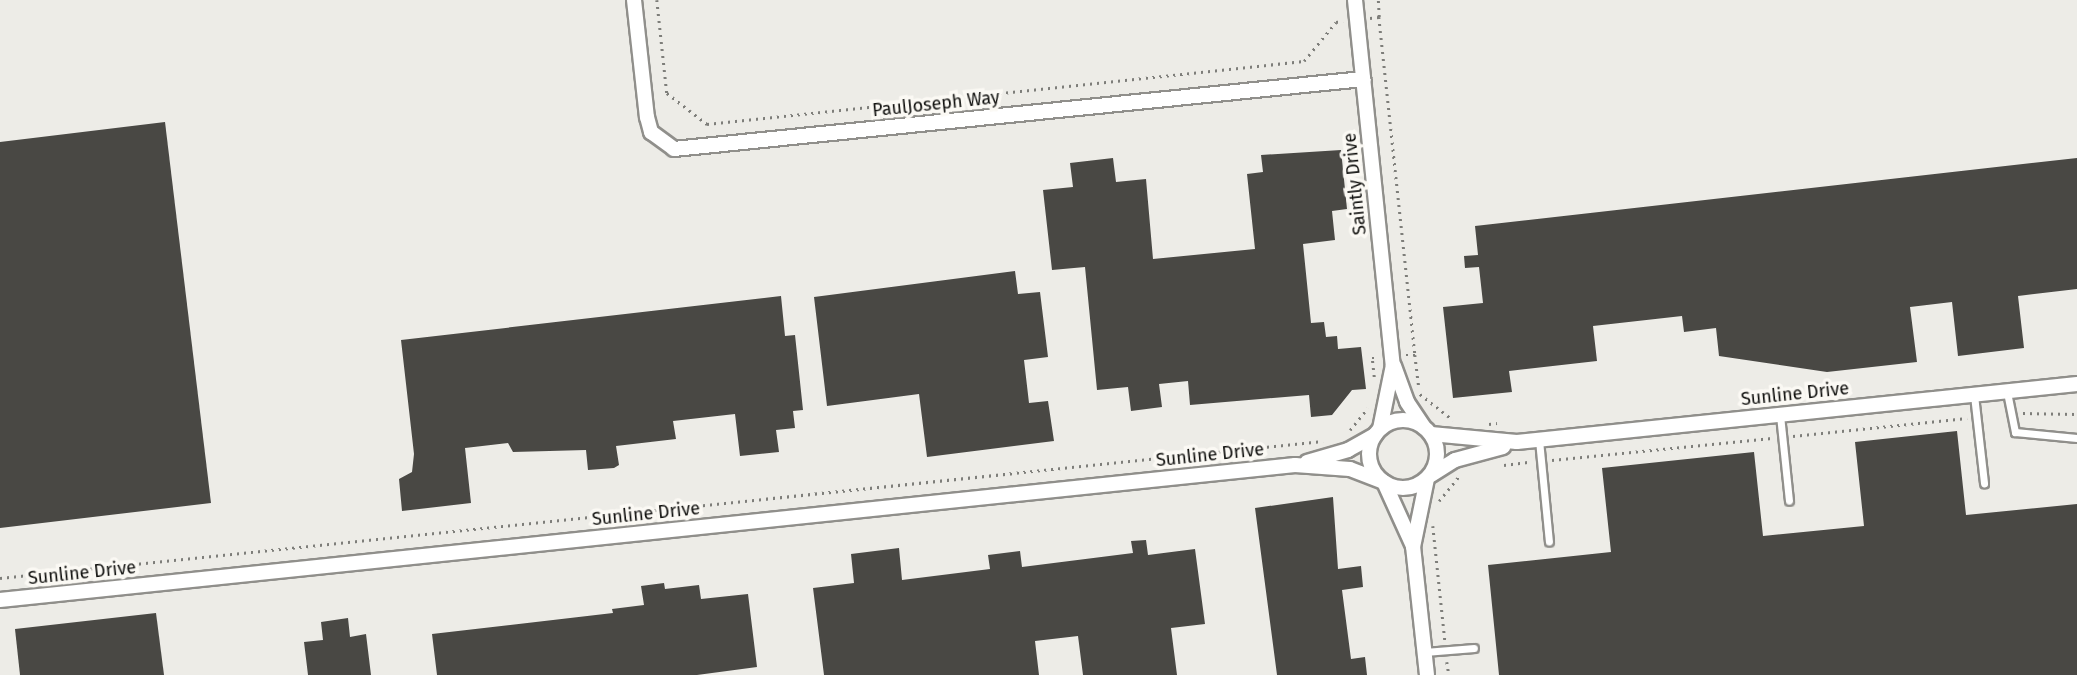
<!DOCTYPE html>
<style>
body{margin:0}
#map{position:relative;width:2077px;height:675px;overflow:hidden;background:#edece7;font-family:"Fira Sans",sans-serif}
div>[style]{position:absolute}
.building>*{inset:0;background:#494844}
.path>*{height:2.5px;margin-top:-1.25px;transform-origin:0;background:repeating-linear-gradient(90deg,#7e7e7a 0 2px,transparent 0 7px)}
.roads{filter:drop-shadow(2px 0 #908f8b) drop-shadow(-2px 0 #908f8b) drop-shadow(0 2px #908f8b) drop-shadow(0 -2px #908f8b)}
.lane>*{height:7px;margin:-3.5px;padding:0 3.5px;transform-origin:3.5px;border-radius:3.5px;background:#fff}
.street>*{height:14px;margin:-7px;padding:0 7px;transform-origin:7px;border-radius:7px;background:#fff}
.street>.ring{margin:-7px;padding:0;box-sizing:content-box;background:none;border:14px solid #fff;border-radius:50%}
span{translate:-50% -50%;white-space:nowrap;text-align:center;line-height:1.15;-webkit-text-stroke:7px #fbf9f4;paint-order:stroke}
.street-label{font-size:18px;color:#0d0d0b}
</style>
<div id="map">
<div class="building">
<div style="clip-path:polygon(165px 122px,211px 503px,0 528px,0 142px)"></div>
<div style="clip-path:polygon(1341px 150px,1347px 209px,1332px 211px,1335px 240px,1303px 244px,1311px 323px,1324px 322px,1326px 337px,1337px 336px,1338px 349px,1361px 347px,1366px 389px,1352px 390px,1332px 415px,1311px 417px,1309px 395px,1190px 405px,1188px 381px,1159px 384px,1162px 407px,1131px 411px,1128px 387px,1097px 390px,1085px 267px,1052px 270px,1043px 190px,1073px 187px,1070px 163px,1113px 158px,1116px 182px,1146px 179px,1153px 259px,1255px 249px,1247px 174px,1263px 172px,1261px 155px)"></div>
<div style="clip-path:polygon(2077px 158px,2077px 289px,2018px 296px,2024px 348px,1958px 356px,1952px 302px,1910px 307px,1917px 362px,1827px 372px,1719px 356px,1716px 328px,1684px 332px,1682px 316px,1593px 326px,1597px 361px,1509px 371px,1512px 392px,1453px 398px,1443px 307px,1483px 303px,1479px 267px,1465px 268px,1464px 256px,1478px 255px,1475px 226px)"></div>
<div style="clip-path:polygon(1015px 271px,1018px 294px,1040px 292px,1048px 357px,1024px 360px,1029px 403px,1048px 401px,1054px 441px,927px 457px,919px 394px,827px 406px,814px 297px)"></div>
<div style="clip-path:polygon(781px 296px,785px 336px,795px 335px,803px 410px,793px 411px,795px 428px,776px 430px,779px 452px,740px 456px,735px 414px,673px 421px,676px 439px,616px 446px,619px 465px,614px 468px,588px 470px,586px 450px,513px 452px,508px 443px,465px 448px,471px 503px,402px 511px,399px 479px,412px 472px,414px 454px,401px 340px)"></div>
<div style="clip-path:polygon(1957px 431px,1966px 515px,2077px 504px,2077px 675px,1499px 675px,1488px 565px,1611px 552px,1602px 468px,1754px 452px,1763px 536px,1864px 526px,1855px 442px)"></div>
<div style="clip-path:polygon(1333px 497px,1338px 569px,1361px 566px,1363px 587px,1342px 590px,1351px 659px,1365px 657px,1367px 675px,1277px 675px,1255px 508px)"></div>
<div style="clip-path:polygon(1146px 540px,1148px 555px,1195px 549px,1205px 624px,1171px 628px,1177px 675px,1083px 675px,1078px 636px,1035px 641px,1039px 675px,824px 675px,813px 588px,854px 583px,851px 554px,899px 548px,902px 580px,990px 569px,988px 555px,1020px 551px,1022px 567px,1133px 553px,1131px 541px)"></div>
<div style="clip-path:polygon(664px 583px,665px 589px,699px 585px,701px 599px,748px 594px,757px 667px,697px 675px,437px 675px,432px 634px,613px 613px,612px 609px,644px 605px,641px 586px)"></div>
<div style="clip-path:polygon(156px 613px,164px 675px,20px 675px,15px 629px)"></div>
<div style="clip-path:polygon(348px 618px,350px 637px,366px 634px,371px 675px,308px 675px,304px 642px,323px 640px,321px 622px)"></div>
</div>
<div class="path">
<div style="left:657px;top:0;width:94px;rotate:83.9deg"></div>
<div style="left:667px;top:93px;width:51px;rotate:37.8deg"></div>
<div style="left:707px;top:124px;width:600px;rotate:-6.02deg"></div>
<div style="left:1304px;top:61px;width:50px;rotate:-50.6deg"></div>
<div style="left:1336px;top:22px;width:7px;rotate:-8deg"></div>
<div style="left:1379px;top:17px;width:340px;rotate:83.9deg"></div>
<div style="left:1370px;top:18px;width:9px;rotate:-6deg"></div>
<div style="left:1379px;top:17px;width:17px;rotate:-93deg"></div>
<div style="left:1406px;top:355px;width:9px"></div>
<div style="left:1415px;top:355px;width:33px;rotate:83deg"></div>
<div style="left:1374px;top:377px;width:19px;rotate:-96deg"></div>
<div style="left:1372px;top:358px;width:7px"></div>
<div style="left:1420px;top:394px;width:42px;rotate:38.2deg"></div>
<div style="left:2023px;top:413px;width:54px;rotate:1.1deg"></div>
<div style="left:1489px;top:424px;width:8px;rotate:-7deg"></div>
<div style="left:1350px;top:430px;width:28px;rotate:-51deg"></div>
<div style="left:1793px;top:436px;width:175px;rotate:-5.9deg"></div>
<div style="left:1552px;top:460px;width:221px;rotate:-5.7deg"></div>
<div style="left:1504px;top:465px;width:24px;rotate:-7deg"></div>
<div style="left:1439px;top:501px;width:32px;rotate:-51deg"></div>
<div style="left:1433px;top:526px;width:116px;rotate:84deg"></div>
<div style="left:0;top:578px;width:1330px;rotate:-5.91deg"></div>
<div style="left:1447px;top:662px;width:13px;rotate:81deg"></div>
</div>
<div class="roads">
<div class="lane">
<div style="left:2007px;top:392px;width:41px;rotate:78.7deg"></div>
<div style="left:2015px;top:432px;width:62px;rotate:5.5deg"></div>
<div style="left:1974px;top:395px;width:89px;rotate:83.5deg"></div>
<div style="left:1780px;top:415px;width:86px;rotate:84deg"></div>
<div style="left:1539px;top:440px;width:102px;rotate:84.4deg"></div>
<div style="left:1425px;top:652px;width:49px;rotate:-4.7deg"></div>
</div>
<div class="street">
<div style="left:634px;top:0;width:118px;rotate:83.7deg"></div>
<div style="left:647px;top:117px;width:16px;rotate:75deg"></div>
<div style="left:651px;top:132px;width:29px;rotate:36deg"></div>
<div style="left:674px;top:149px;width:693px;rotate:-5.8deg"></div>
<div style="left:1355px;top:0;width:367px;rotate:84.1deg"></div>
<div style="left:1393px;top:365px;width:65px;rotate:101.5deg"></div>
<div style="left:1394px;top:366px;width:38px;rotate:70deg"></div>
<div style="left:1407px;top:402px;width:29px;rotate:56deg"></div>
<div class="ring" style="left:1369px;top:420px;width:54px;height:54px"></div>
<div style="left:1431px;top:434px;width:86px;rotate:5.3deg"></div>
<div style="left:1517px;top:442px;width:563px;rotate:-5.91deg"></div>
<div style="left:1307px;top:462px;width:43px;rotate:-16.3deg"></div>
<div style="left:1348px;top:450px;width:31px;rotate:-29deg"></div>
<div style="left:1431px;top:475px;width:28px;rotate:-32deg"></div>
<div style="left:1455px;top:460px;width:50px;rotate:-15.2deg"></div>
<div style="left:1384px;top:482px;width:70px;rotate:65.6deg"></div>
<div style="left:0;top:600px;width:1302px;rotate:-5.95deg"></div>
<div style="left:1295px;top:465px;width:55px;rotate:4.2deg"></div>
<div style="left:1350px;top:469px;width:34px;rotate:21deg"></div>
<div style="left:1427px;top:675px;width:129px;rotate:-96.2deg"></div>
<div style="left:1413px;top:547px;width:69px;rotate:-78.4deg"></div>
</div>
</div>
<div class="street-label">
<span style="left:936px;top:104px;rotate:-6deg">PaulJoseph Way</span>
<span style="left:1355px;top:184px;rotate:-96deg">Saintly Drive</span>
<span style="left:1795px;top:394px;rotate:-6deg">Sunline Drive</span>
<span style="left:1210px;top:455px;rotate:-6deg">Sunline Drive</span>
<span style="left:646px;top:514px;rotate:-6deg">Sunline Drive</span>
<span style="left:82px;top:573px;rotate:-6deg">Sunline Drive</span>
</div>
</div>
